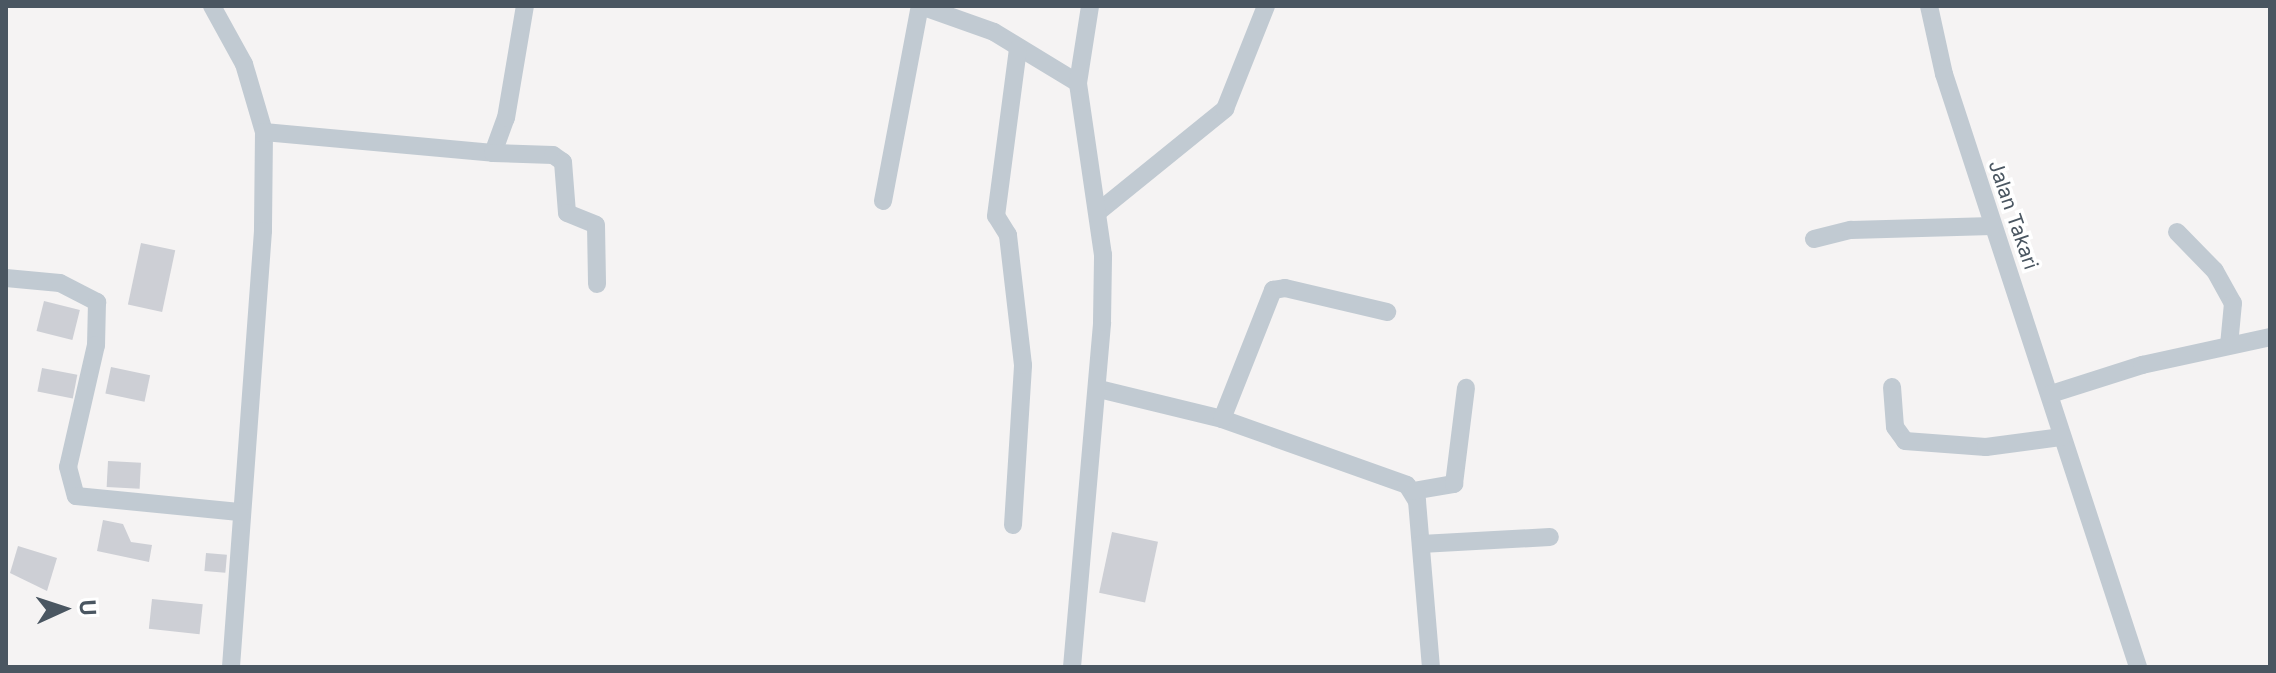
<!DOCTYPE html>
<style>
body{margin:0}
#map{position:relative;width:2276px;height:673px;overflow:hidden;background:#f5f3f3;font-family:Inter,sans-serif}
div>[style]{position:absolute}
.building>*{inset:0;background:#cdcfd5;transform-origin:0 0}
.minor>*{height:18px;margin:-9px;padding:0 9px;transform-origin:9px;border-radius:9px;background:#c1cad2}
span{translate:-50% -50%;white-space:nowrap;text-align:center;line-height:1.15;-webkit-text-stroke:7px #fff;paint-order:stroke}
.street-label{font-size:20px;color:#4a5661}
.frame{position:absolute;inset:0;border:8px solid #4a5661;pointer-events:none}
.north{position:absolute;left:24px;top:569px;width:80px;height:80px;-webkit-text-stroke:6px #fff;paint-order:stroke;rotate:87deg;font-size:22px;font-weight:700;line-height:32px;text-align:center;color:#4a5661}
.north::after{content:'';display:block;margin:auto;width:28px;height:36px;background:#4a5661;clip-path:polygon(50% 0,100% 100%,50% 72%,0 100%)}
</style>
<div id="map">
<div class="building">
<div style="left:141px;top:243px;width:35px;height:63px;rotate:12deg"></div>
<div style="left:44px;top:301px;width:37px;height:31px;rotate:14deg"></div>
<div style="left:111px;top:367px;width:40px;height:27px;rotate:12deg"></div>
<div style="left:42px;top:368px;width:36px;height:24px;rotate:11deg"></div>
<div style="left:108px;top:461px;width:33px;height:26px;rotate:3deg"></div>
<div style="clip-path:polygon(103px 520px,123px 524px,131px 542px,152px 545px,149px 562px,97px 551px)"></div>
<div style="left:1112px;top:532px;width:47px;height:62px;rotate:12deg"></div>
<div style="clip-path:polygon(18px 546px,57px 558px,47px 591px,10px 573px)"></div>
<div style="left:206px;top:553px;width:21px;height:18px;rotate:5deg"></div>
<div style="left:152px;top:599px;width:51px;height:30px;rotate:6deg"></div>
</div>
<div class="minor">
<div style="left:212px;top:6px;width:66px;rotate:61.1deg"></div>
<div style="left:244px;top:64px;width:71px;rotate:73.6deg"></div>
<div style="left:264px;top:132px;width:99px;rotate:90.6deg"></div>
<div style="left:263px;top:231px;width:437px;rotate:94.2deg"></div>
<div style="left:921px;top:6px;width:77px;rotate:19.6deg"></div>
<div style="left:994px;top:32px;width:98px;rotate:31.3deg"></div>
<div style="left:1929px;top:6px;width:70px;rotate:77.6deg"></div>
<div style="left:1944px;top:74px;width:624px;rotate:71.88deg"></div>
<div style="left:264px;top:132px;width:230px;rotate:5.2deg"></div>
<div style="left:493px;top:153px;width:37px;rotate:-70deg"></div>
<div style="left:506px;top:118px;width:114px;rotate:-80.4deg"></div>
<div style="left:493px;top:153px;width:60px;rotate:1.9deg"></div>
<div style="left:553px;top:155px;width:12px;rotate:35deg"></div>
<div style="left:563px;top:162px;width:51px;rotate:85.5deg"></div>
<div style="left:567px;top:213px;width:31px;rotate:22deg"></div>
<div style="left:596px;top:225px;width:59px;rotate:89deg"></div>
<div style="left:883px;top:201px;width:198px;rotate:-79.3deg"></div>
<div style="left:1098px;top:212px;width:164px;rotate:-39deg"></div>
<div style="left:1225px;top:109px;width:111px;rotate:-68.3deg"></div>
<div style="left:2177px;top:232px;width:54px;rotate:45.7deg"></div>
<div style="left:2215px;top:271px;width:37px;rotate:61deg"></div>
<div style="left:2233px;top:303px;width:42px;rotate:95.4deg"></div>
<div style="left:1814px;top:239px;width:38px;rotate:-14deg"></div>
<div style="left:1851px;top:230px;width:141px;rotate:-1.6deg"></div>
<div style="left:6px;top:278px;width:54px;rotate:5.3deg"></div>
<div style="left:60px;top:283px;width:42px;rotate:27.2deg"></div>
<div style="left:97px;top:302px;width:43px;rotate:91.3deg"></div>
<div style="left:96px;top:345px;width:125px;rotate:102.9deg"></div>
<div style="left:68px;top:467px;width:30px;rotate:75deg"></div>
<div style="left:76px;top:496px;width:164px;rotate:5.6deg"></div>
<div style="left:1892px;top:387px;width:40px;rotate:85.7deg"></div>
<div style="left:1895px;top:427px;width:17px;rotate:54deg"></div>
<div style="left:1905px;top:441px;width:81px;rotate:4.2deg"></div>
<div style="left:1986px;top:447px;width:77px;rotate:-7.5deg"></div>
<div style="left:1099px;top:389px;width:127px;rotate:13.7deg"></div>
<div style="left:1222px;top:419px;width:196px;rotate:19.6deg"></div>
<div style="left:1407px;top:485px;width:19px;rotate:58deg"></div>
<div style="left:1417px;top:501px;width:167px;rotate:85.2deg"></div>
<div style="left:2051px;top:394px;width:96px;rotate:-17.7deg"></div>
<div style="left:2142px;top:365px;width:131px;rotate:-12.3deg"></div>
<div style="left:1222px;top:419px;width:139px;rotate:-68.4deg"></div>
<div style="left:1273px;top:290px;width:12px;rotate:-9deg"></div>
<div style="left:1285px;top:288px;width:105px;rotate:13.2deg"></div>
<div style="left:1413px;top:491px;width:42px;rotate:-9.7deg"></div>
<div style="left:1454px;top:484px;width:97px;rotate:-82.9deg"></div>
<div style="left:1013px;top:525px;width:160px;rotate:-86.4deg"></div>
<div style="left:1023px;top:365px;width:131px;rotate:-96.6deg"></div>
<div style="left:1008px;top:235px;width:22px;rotate:-122deg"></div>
<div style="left:996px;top:216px;width:169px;rotate:-82.5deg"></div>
<div style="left:1421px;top:544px;width:129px;rotate:-3.1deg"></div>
<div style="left:1072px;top:667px;width:346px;rotate:-85deg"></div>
<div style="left:1102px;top:322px;width:67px;rotate:-89.1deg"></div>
<div style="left:1103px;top:255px;width:174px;rotate:-98.3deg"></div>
<div style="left:1078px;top:83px;width:78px;rotate:-81.1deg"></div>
</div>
<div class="street-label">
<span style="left:2013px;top:215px;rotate:71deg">Jalan Takari</span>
</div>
<div class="frame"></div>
<div class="north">U</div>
</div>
